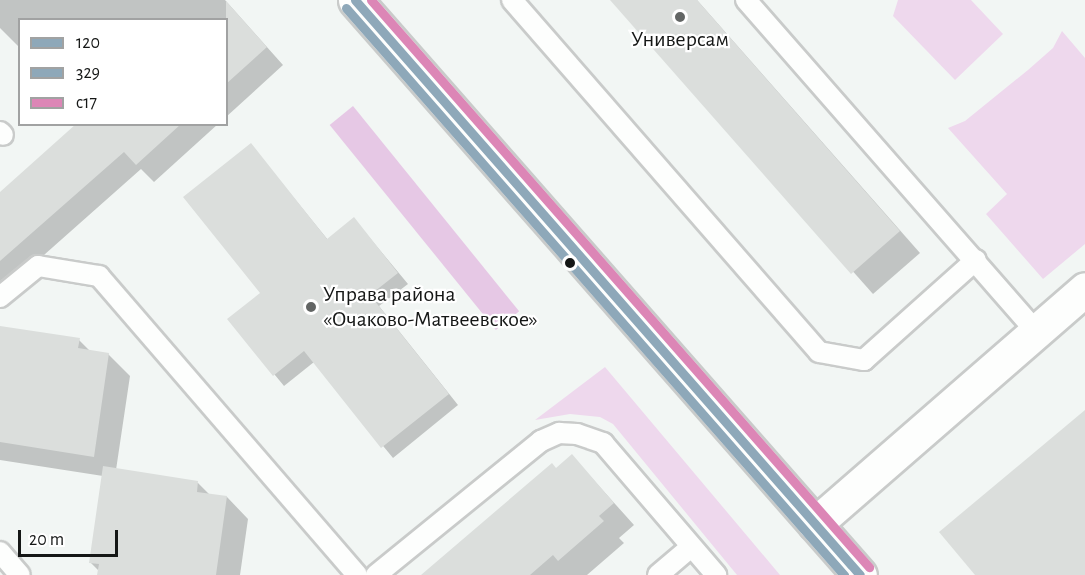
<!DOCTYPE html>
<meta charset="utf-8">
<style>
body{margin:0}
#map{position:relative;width:1085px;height:575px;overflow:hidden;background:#f2f6f4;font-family:"Alegreya Sans",sans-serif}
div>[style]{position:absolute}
.green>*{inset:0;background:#eed8ed}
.forest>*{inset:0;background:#e6c8e5;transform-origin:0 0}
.shadow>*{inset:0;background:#0003}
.building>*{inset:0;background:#dbdedc}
.roads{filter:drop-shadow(2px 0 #c9cbca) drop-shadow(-2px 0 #c9cbca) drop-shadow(0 2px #c9cbca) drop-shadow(0 -2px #c9cbca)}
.service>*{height:20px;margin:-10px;padding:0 10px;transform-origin:10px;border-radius:10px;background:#fdfefd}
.minor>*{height:33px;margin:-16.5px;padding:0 16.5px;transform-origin:16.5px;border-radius:16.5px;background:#fdfefd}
.tertiary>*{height:33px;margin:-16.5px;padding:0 16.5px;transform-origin:16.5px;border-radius:16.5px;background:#fdfefd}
.bus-1>*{height:9px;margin:-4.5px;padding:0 4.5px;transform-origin:4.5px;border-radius:4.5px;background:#8ea8b9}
.bus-2>*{height:9px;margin:-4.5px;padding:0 4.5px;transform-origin:4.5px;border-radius:4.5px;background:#8ea8b9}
.bus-3>*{height:9px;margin:-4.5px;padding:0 4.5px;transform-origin:4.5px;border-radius:4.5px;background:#dc86b6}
.dots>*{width:16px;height:16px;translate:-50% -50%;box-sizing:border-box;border:3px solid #fff;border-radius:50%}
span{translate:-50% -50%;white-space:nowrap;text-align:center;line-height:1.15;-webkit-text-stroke:4.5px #fff;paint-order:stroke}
.poi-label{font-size:22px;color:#151716}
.left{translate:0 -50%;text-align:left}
.legend{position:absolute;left:18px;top:18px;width:210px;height:108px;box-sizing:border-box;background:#fff;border:2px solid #a1a2a2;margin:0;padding:8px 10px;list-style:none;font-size:18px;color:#151716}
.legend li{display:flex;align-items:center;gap:12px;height:30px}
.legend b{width:30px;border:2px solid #a1a2a2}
.scale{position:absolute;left:18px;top:530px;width:100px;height:27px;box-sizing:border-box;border:3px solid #151716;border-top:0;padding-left:8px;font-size:18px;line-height:21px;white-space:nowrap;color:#151716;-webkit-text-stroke:4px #fff;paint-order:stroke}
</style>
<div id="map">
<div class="green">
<div style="clip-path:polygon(898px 0,971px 0,1003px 34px,955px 80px,893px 16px)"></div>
<div style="clip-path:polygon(1062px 31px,1085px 58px,1085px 244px,1043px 279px,986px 214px,1007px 194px,948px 128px,965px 121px,1028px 70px,1053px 48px)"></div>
<div style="clip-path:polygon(605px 367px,780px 575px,737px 575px,613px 424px,600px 417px,570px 414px,535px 420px)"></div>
</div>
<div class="forest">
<div style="left:353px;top:106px;width:264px;height:30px;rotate:51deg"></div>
</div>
<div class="shadow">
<div style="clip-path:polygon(0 0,225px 0,283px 65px,226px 117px,226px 20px,20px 20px,20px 48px,0 28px)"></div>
<div style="clip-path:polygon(612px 0,697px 0,920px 253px,873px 294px)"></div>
<div style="clip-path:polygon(78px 124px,218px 124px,154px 182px,141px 169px,0 294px,0 194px)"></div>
<div style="clip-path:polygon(251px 145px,328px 240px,354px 219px,408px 284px,379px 306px,458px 405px,393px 458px,314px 362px,284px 386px,229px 319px,262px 294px)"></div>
<div style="clip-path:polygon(0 327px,79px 340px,91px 352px,108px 354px,130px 376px,116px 470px,198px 483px,210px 495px,227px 497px,248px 519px,240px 575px,99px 575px,99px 571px,90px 562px,103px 476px,0 460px)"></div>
<div style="clip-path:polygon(572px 456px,634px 525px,619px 538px,624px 543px,587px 575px,422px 575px)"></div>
</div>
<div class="building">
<div style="clip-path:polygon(610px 0,697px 0,900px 231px,851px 274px)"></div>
<div style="clip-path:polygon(226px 1px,267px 47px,226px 84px)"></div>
<div style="clip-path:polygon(76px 124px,181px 124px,136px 165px,124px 152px,0 261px,0 192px)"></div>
<div style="clip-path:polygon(251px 143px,327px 239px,354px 217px,398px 273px,370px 295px,449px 394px,381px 448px,304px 351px,273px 376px,227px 319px,260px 293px,183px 197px)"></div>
<div style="clip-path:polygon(0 326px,80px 338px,78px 348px,109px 353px,94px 457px,0 442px)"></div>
<div style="clip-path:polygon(1085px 410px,1085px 575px,975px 575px,939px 532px)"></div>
<div style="clip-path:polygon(572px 454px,614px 503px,599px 516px,604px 521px,558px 561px,553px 555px,530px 575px,421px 575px,552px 463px,556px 468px)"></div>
<div style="clip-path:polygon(103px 466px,198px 481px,197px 492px,227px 496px,216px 575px,97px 575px,99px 564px,89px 563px)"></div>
</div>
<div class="roads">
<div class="service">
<div style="left:512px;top:0;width:467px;rotate:48.9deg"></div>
<div style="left:819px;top:352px;width:46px;rotate:10.1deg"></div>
<div style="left:864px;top:360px;width:150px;rotate:-41.8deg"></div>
<div style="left:746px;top:0;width:440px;rotate:48.8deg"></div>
<div style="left:0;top:132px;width:4px;rotate:45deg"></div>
<div style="left:0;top:297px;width:49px;rotate:-39.2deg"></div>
<div style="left:38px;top:266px;width:62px;rotate:9.3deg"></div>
<div style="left:99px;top:276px;width:395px;rotate:49.2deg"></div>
<div style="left:0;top:552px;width:30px;rotate:49deg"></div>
<div style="left:376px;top:575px;width:213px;rotate:-39.1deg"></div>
<div style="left:541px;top:441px;width:20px;rotate:-24deg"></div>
<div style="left:559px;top:433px;width:18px;rotate:3deg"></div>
<div style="left:577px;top:434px;width:28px;rotate:19deg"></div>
<div style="left:603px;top:443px;width:174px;rotate:49.4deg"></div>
<div style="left:658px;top:575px;width:43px;rotate:-40.3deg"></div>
</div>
<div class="minor">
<div style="left:815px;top:524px;width:358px;rotate:-41deg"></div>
</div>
<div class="tertiary">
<div style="left:355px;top:0;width:765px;rotate:48.71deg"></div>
</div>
</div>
<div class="bus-1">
<div style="left:355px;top:0;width:765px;rotate:48.71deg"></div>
</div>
<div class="bus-2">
<div style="left:346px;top:8px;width:755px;rotate:48.71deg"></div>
</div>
<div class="bus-3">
<div style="left:371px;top:0;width:755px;rotate:48.71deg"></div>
</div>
<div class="dots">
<div style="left:680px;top:17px;background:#626564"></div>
<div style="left:570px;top:263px;background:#151716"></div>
<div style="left:311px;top:307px;background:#626564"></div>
</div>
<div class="poi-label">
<span style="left:680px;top:40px">Универсам</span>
<span class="left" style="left:323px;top:307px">Управа района<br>«Очаково-Матвеевское»</span>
</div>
<ul class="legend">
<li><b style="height:8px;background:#8ea8b9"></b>120</li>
<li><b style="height:8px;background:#8ea8b9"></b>329</li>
<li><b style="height:8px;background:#dc86b6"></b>с17</li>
</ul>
<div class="scale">20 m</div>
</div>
